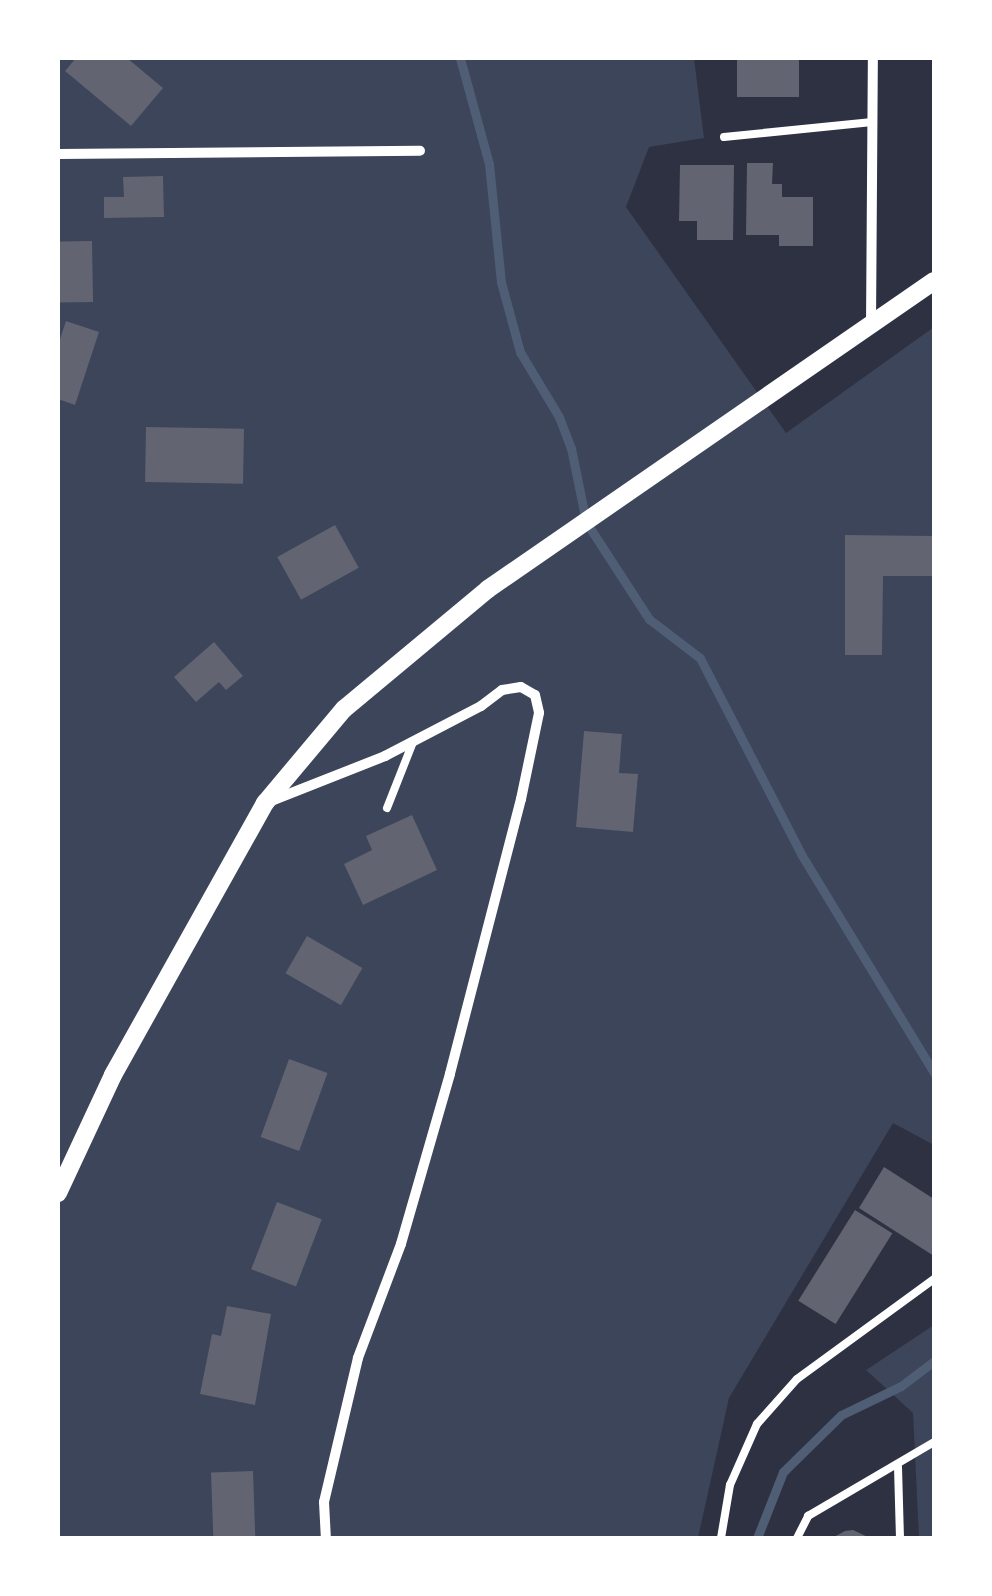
<!DOCTYPE html>
<style>
body{margin:0}
#map{position:relative;width:992px;height:1596px;overflow:hidden;background:#2d3142;font-family:Ubuntu,sans-serif}
div>[style]{position:absolute}
.green>*{inset:0;background:#3c4559}
.stream>*{height:9px;margin:-4.5px;padding:0 4.5px;transform-origin:4.5px;border-radius:4.5px;background:#4f5d75}
.building>*{inset:0;background:#626471;transform-origin:0 0}
.service>*{height:8px;margin:-4px;padding:0 4px;transform-origin:4px;border-radius:4px;background:#fff}
.minor>*{height:10px;margin:-5px;padding:0 5px;transform-origin:5px;border-radius:5px;background:#fff}
.tertiary>*{height:18px;margin:-9px;padding:0 9px;transform-origin:9px;border-radius:9px;background:#fff}
span{translate:-50% -50%;white-space:nowrap;text-align:center;line-height:1.15;-webkit-text-stroke:9px #fff;paint-order:stroke}
.frame{position:absolute;inset:0;border:60px solid #fff;pointer-events:none}
</style>
<div id="map">
<div class="green">
<div style="clip-path:polygon(58px 58px,694px 58px,704px 138px,649px 147px,626px 207px,786px 433px,934px 327px,934px 1145px,893px 1123px,729px 1398px,698px 1538px,58px 1538px)"></div>
<div style="clip-path:polygon(934px 1325px,934px 1538px,919px 1538px,913px 1413px,866px 1370px)"></div>
</div>
<div class="stream">
<div style="left:460px;top:58px;width:110px;rotate:74.7deg"></div>
<div style="left:489px;top:164px;width:119px;rotate:84.2deg"></div>
<div style="left:501px;top:282px;width:73px;rotate:74.8deg"></div>
<div style="left:520px;top:352px;width:76px;rotate:59deg"></div>
<div style="left:559px;top:417px;width:33px;rotate:69deg"></div>
<div style="left:571px;top:448px;width:76px;rotate:78.5deg"></div>
<div style="left:586px;top:522px;width:116px;rotate:57deg"></div>
<div style="left:649px;top:619px;width:64px;rotate:37.4deg"></div>
<div style="left:700px;top:658px;width:220px;rotate:62.7deg"></div>
<div style="left:801px;top:854px;width:256px;rotate:58.7deg"></div>
<div style="left:757px;top:1538px;width:71px;rotate:-68.5deg"></div>
<div style="left:783px;top:1472px;width:81px;rotate:-44.5deg"></div>
<div style="left:841px;top:1415px;width:67px;rotate:-25.8deg"></div>
<div style="left:901px;top:1386px;width:41px;rotate:-37.1deg"></div>
</div>
<div class="building">
<div style="clip-path:polygon(76px 58px,127px 58px,163px 88px,131px 126px,65px 71px)"></div>
<div style="left:737px;top:58px;width:62px;height:39px"></div>
<div style="clip-path:polygon(747px 163px,773px 163px,772px 184px,782px 184px,782px 197px,813px 197px,813px 246px,779px 246px,779px 235px,746px 235px)"></div>
<div style="clip-path:polygon(680px 165px,734px 165px,733px 240px,697px 240px,697px 221px,679px 221px)"></div>
<div style="clip-path:polygon(163px 176px,164px 217px,104px 218px,104px 197px,124px 197px,123px 177px)"></div>
<div style="left:92px;top:241px;width:61px;height:34px;rotate:89deg"></div>
<div style="clip-path:polygon(66px 321px,99px 332px,75px 405px,58px 399px,58px 345px)"></div>
<div style="left:146px;top:427px;width:98px;height:55px;rotate:1deg"></div>
<div style="left:335px;top:525px;width:49px;height:66px;rotate:61deg"></div>
<div style="clip-path:polygon(845px 535px,934px 536px,934px 576px,883px 576px,882px 655px,845px 655px)"></div>
<div style="clip-path:polygon(214px 642px,243px 676px,226px 690px,219px 682px,196px 702px,174px 677px)"></div>
<div style="clip-path:polygon(584px 731px,622px 734px,619px 773px,638px 774px,633px 832px,576px 827px)"></div>
<div style="clip-path:polygon(412px 815px,437px 870px,363px 905px,344px 864px,372px 850px,366px 836px)"></div>
<div style="left:307px;top:936px;width:64px;height:43px;rotate:30deg"></div>
<div style="left:289px;top:1059px;width:41px;height:83px;rotate:20deg"></div>
<div style="clip-path:polygon(884px 1167px,934px 1199px,934px 1256px,859px 1208px)"></div>
<div style="left:277px;top:1202px;width:48px;height:72px;rotate:21deg"></div>
<div style="left:855px;top:1210px;width:44px;height:107px;rotate:32deg"></div>
<div style="clip-path:polygon(227px 1306px,271px 1314px,255px 1405px,200px 1394px,212px 1334px,221px 1336px)"></div>
<div style="left:253px;top:1471px;width:67px;height:42px;rotate:88deg"></div>
<div style="clip-path:polygon(853px 1530px,870px 1538px,832px 1538px,845px 1531px)"></div>
</div>
<div class="service">
<div style="left:724px;top:137px;width:149px;rotate:-5.8deg"></div>
<div style="left:387px;top:808px;width:71px;rotate:-68.5deg"></div>
<div style="left:898px;top:1467px;width:71px;rotate:88.4deg"></div>
<div style="left:721px;top:1538px;width:54px;rotate:-80.4deg"></div>
<div style="left:730px;top:1485px;width:67px;rotate:-66.1deg"></div>
<div style="left:757px;top:1424px;width:60px;rotate:-48.4deg"></div>
<div style="left:797px;top:1379px;width:170px;rotate:-36.1deg"></div>
<div style="left:797px;top:1538px;width:25px;rotate:-63deg"></div>
<div style="left:808px;top:1516px;width:146px;rotate:-30.4deg"></div>
</div>
<div class="minor">
<div style="left:58px;top:154px;width:362px;rotate:-0.5deg"></div>
<div style="left:871px;top:326px;width:268px;rotate:-89.6deg"></div>
<div style="left:271px;top:801px;width:123px;rotate:-21.5deg"></div>
<div style="left:385px;top:756px;width:108px;rotate:-27.5deg"></div>
<div style="left:481px;top:706px;width:26px;rotate:-37deg"></div>
<div style="left:502px;top:690px;width:19px;rotate:-9deg"></div>
<div style="left:521px;top:687px;width:16px;rotate:30deg"></div>
<div style="left:535px;top:695px;width:18px;rotate:77deg"></div>
<div style="left:539px;top:713px;width:88px;rotate:101.8deg"></div>
<div style="left:521px;top:799px;width:284px;rotate:104.5deg"></div>
<div style="left:450px;top:1074px;width:177px;rotate:106.1deg"></div>
<div style="left:401px;top:1244px;width:122px;rotate:110.7deg"></div>
<div style="left:358px;top:1358px;width:148px;rotate:103.3deg"></div>
<div style="left:324px;top:1502px;width:36px;rotate:87deg"></div>
</div>
<div class="tertiary">
<div style="left:58px;top:1193px;width:130px;rotate:-65deg"></div>
<div style="left:113px;top:1075px;width:312px;rotate:-60.8deg"></div>
<div style="left:265px;top:803px;width:123px;rotate:-50deg"></div>
<div style="left:344px;top:709px;width:187px;rotate:-39.8deg"></div>
<div style="left:488px;top:589px;width:542px;rotate:-34.63deg"></div>
</div>
<div class="frame"></div>
</div>
